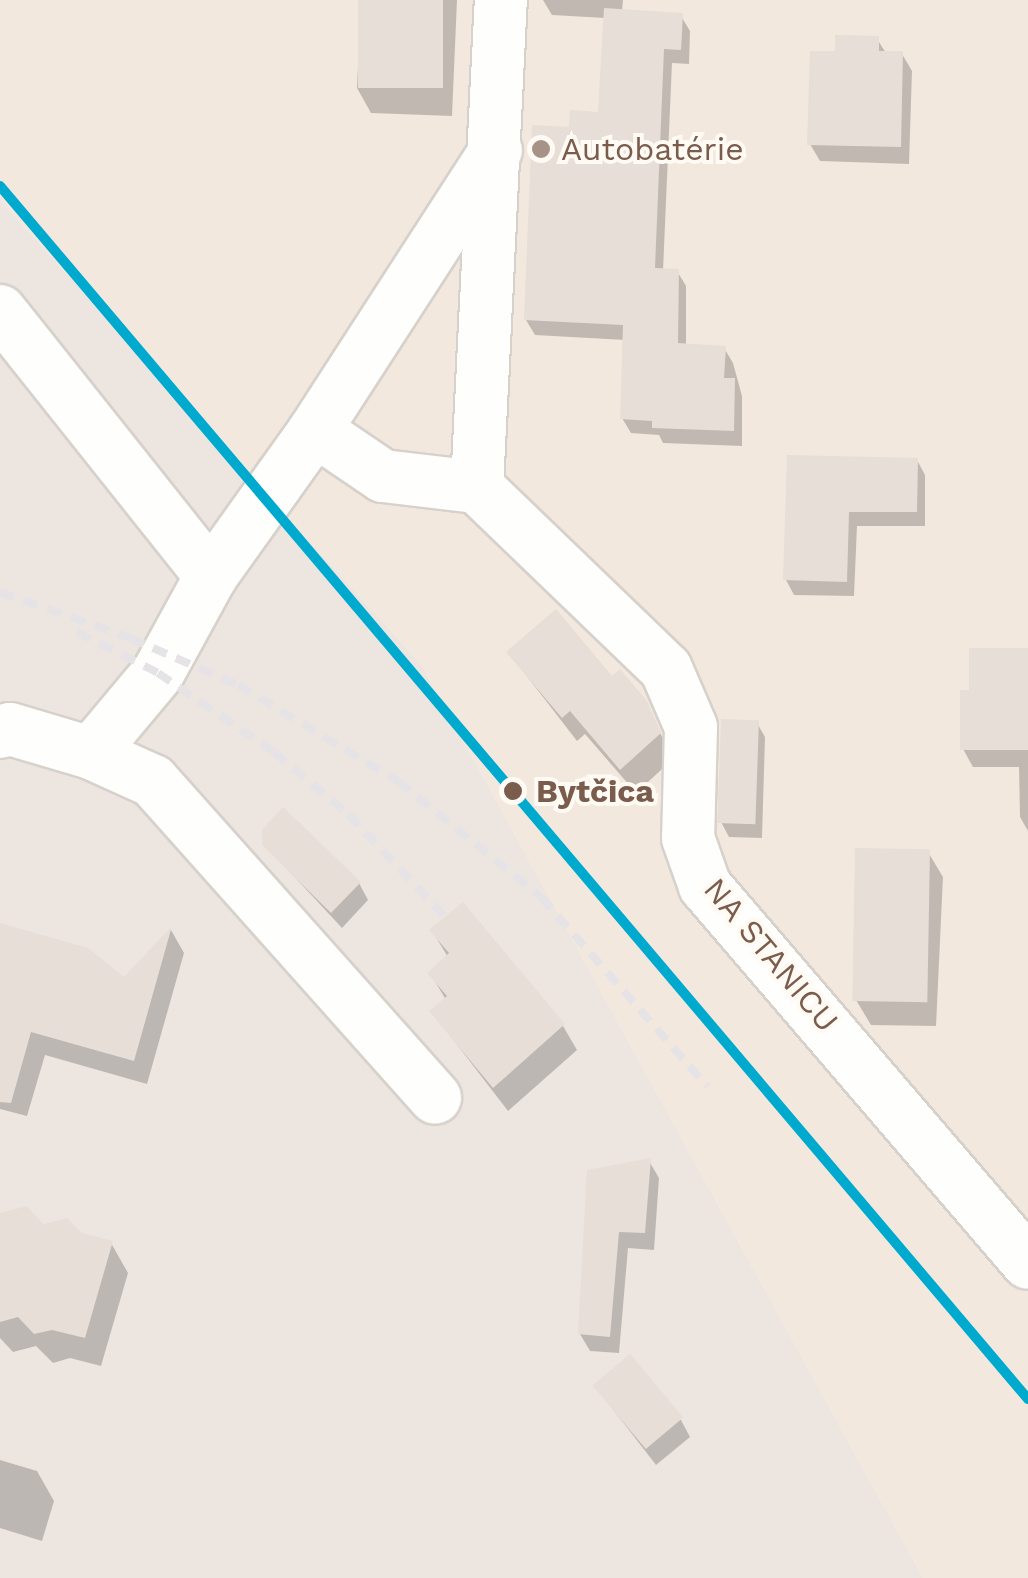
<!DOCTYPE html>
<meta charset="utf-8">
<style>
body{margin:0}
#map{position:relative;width:1028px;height:1578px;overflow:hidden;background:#f9f5f0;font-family:"Work Sans",sans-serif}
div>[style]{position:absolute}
.residential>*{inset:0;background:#f2e8de}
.industrial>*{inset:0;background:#ede5e0}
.shadow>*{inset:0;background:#0003}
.building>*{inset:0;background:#e6ded7;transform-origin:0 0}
.roads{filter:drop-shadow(2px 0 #d7d1cb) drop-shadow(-2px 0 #d7d1cb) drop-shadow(0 2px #d7d1cb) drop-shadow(0 -2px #d7d1cb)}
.minor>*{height:52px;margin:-26px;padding:0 26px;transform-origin:26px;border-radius:26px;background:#fefefd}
.rail>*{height:8px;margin-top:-4px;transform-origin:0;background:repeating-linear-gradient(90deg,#e6e3e7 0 15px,transparent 0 25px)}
.rail-1>*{height:10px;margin:-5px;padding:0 5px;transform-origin:5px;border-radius:5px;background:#00a9ce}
.dots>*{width:28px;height:28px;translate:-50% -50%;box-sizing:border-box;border:5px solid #fffaf3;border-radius:50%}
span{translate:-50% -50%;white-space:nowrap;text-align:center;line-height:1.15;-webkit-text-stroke:8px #fffaf3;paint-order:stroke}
.poi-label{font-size:32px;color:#7a5c4d}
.left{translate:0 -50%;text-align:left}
.stop-label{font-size:32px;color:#7a5c4d;font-weight:700}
.street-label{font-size:32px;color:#7a5c4d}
</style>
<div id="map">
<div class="residential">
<div style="clip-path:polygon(0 0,1028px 0,1028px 1578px,923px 1578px,421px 664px,0 200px)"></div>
</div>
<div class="industrial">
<div style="clip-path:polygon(0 200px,421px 664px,923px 1578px,0 1578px)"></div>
</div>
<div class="shadow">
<div style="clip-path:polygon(361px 0,457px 0,452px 116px,371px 113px,357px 88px)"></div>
<div style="clip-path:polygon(543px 0,623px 0,622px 12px,681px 16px,690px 31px,689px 64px,672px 63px,663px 271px,677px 271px,686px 286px,686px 346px,724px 348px,733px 363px,742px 396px,742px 446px,663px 443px,659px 435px,631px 433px,622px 418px,625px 340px,535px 335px,526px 320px,571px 130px,600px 114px,605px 18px,552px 15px)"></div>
<div style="clip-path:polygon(877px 39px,886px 53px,902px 54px,912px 71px,909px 164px,820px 161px,810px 144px,837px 54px)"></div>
<div style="clip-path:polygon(790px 457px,917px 460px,925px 475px,925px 526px,857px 526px,854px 596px,794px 595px,786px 580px)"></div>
<div style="clip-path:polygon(1028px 650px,1028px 831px,1020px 817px,1019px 767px,973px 767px,963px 749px,972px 693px)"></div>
<div style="clip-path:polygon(509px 653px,612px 680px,645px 702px,673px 759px,636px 793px,585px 734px,577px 741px)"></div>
<div style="clip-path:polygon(757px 723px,765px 737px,762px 838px,729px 837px,721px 822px)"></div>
<div style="clip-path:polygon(264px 844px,359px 883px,368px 900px,342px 928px)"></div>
<div style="clip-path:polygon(928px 852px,943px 877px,936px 1026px,871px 1025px,856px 1000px)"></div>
<div style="clip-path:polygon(0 926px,124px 980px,171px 930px,184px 953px,147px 1084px,45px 1055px,27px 1116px,0 1109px)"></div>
<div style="clip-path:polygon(432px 931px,563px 1026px,577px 1050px,508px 1111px,432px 1012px,446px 1000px,430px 973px,448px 957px)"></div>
<div style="clip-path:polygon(649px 1161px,659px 1178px,654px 1250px,628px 1248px,619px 1353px,590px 1351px,580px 1334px,590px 1172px)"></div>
<div style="clip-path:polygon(0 1213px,111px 1243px,128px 1273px,101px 1366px,70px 1358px,53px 1363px,36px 1346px,13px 1352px,0 1338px)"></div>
<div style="clip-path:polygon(595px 1386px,681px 1420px,690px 1437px,656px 1465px)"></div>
<div style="clip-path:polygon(0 1460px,37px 1471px,54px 1501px,42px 1541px,0 1528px)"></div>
</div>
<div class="building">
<div style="left:358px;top:0;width:85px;height:88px"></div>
<div style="clip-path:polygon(604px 8px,683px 13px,681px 50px,664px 49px,655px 268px,679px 269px,678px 343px,726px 346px,724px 378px,735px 378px,734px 431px,652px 428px,652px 421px,620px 419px,623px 325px,524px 320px,532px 125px,569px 127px,570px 110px,598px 112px)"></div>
<div style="clip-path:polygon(835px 35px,879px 36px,879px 51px,903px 51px,901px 147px,807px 145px,810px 51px,835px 51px)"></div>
<div style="clip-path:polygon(787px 455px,918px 458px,917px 512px,849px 512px,847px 582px,783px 580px)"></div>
<div style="clip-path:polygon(556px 609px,612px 676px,620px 669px,647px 701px,661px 733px,620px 770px,570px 711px,562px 718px,506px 652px)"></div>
<div style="clip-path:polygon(969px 648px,1028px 648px,1028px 750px,960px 750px,960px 690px,969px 690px)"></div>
<div style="left:721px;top:719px;width:38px;height:104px;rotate:2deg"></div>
<div style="clip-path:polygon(283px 807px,361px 882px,331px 913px,262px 845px,262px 830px)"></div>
<div style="left:855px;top:848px;width:75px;height:153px;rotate:1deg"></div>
<div style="clip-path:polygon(463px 902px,565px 1024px,493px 1088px,429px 1011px,447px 996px,427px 973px,449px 953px,429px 930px)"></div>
<div style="clip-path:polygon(0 923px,88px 948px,124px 977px,172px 926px,134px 1061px,31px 1032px,11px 1103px,0 1102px)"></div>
<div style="clip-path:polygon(651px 1158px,645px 1233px,619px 1232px,610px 1337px,578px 1334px,587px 1170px)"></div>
<div style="clip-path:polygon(27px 1206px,43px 1224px,67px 1218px,82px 1233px,113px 1241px,85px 1338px,52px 1330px,34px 1334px,18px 1317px,0 1322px,0 1213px)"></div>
<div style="left:630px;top:1354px;width:83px;height:49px;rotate:50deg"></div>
</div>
<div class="roads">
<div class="minor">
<div style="left:0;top:311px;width:339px;rotate:51.5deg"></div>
<div style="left:315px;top:430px;width:82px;rotate:34.1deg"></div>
<div style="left:383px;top:476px;width:95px;rotate:6.7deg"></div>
<div style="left:477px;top:487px;width:262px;rotate:43.9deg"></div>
<div style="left:666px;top:669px;width:63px;rotate:66.7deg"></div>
<div style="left:691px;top:727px;width:111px;rotate:91.5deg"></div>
<div style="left:688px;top:838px;width:51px;rotate:70.5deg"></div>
<div style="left:705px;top:886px;width:496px;rotate:49.4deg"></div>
<div style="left:477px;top:487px;width:488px;rotate:-87.2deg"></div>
<div style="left:0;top:732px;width:10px;rotate:-17deg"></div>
<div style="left:10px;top:729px;width:84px;rotate:16.5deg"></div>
<div style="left:91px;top:753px;width:68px;rotate:24.3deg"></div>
<div style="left:153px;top:781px;width:424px;rotate:48.3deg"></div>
<div style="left:91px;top:753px;width:104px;rotate:-50.1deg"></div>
<div style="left:158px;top:673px;width:111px;rotate:-61.3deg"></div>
<div style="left:211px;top:576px;width:179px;rotate:-54.5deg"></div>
<div style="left:315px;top:430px;width:333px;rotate:-57.1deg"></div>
</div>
</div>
<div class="rail">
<div style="left:0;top:592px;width:138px;rotate:19.5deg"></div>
<div style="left:130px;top:638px;width:118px;rotate:23.5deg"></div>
<div style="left:238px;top:685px;width:187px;rotate:31deg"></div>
<div style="left:398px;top:781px;width:184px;rotate:39deg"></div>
<div style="left:541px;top:897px;width:252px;rotate:48.7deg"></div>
<div style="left:77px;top:632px;width:91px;rotate:26.8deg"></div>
<div style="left:158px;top:673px;width:140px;rotate:34.3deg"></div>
<div style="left:274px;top:752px;width:97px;rotate:40deg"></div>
<div style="left:348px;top:814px;width:141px;rotate:46.7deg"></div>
</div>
<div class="rail-1">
<div style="left:0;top:186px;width:1590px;rotate:49.72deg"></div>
</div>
<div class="dots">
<div style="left:541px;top:149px;background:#a69286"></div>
<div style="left:513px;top:791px;background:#7a5c4d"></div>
</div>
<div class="poi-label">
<span class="left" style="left:561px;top:149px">Autobatérie</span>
</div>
<div class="stop-label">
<span class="left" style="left:536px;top:791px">Bytčica</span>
</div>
<div class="street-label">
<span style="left:771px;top:955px;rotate:50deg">NA STANICU</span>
</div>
</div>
